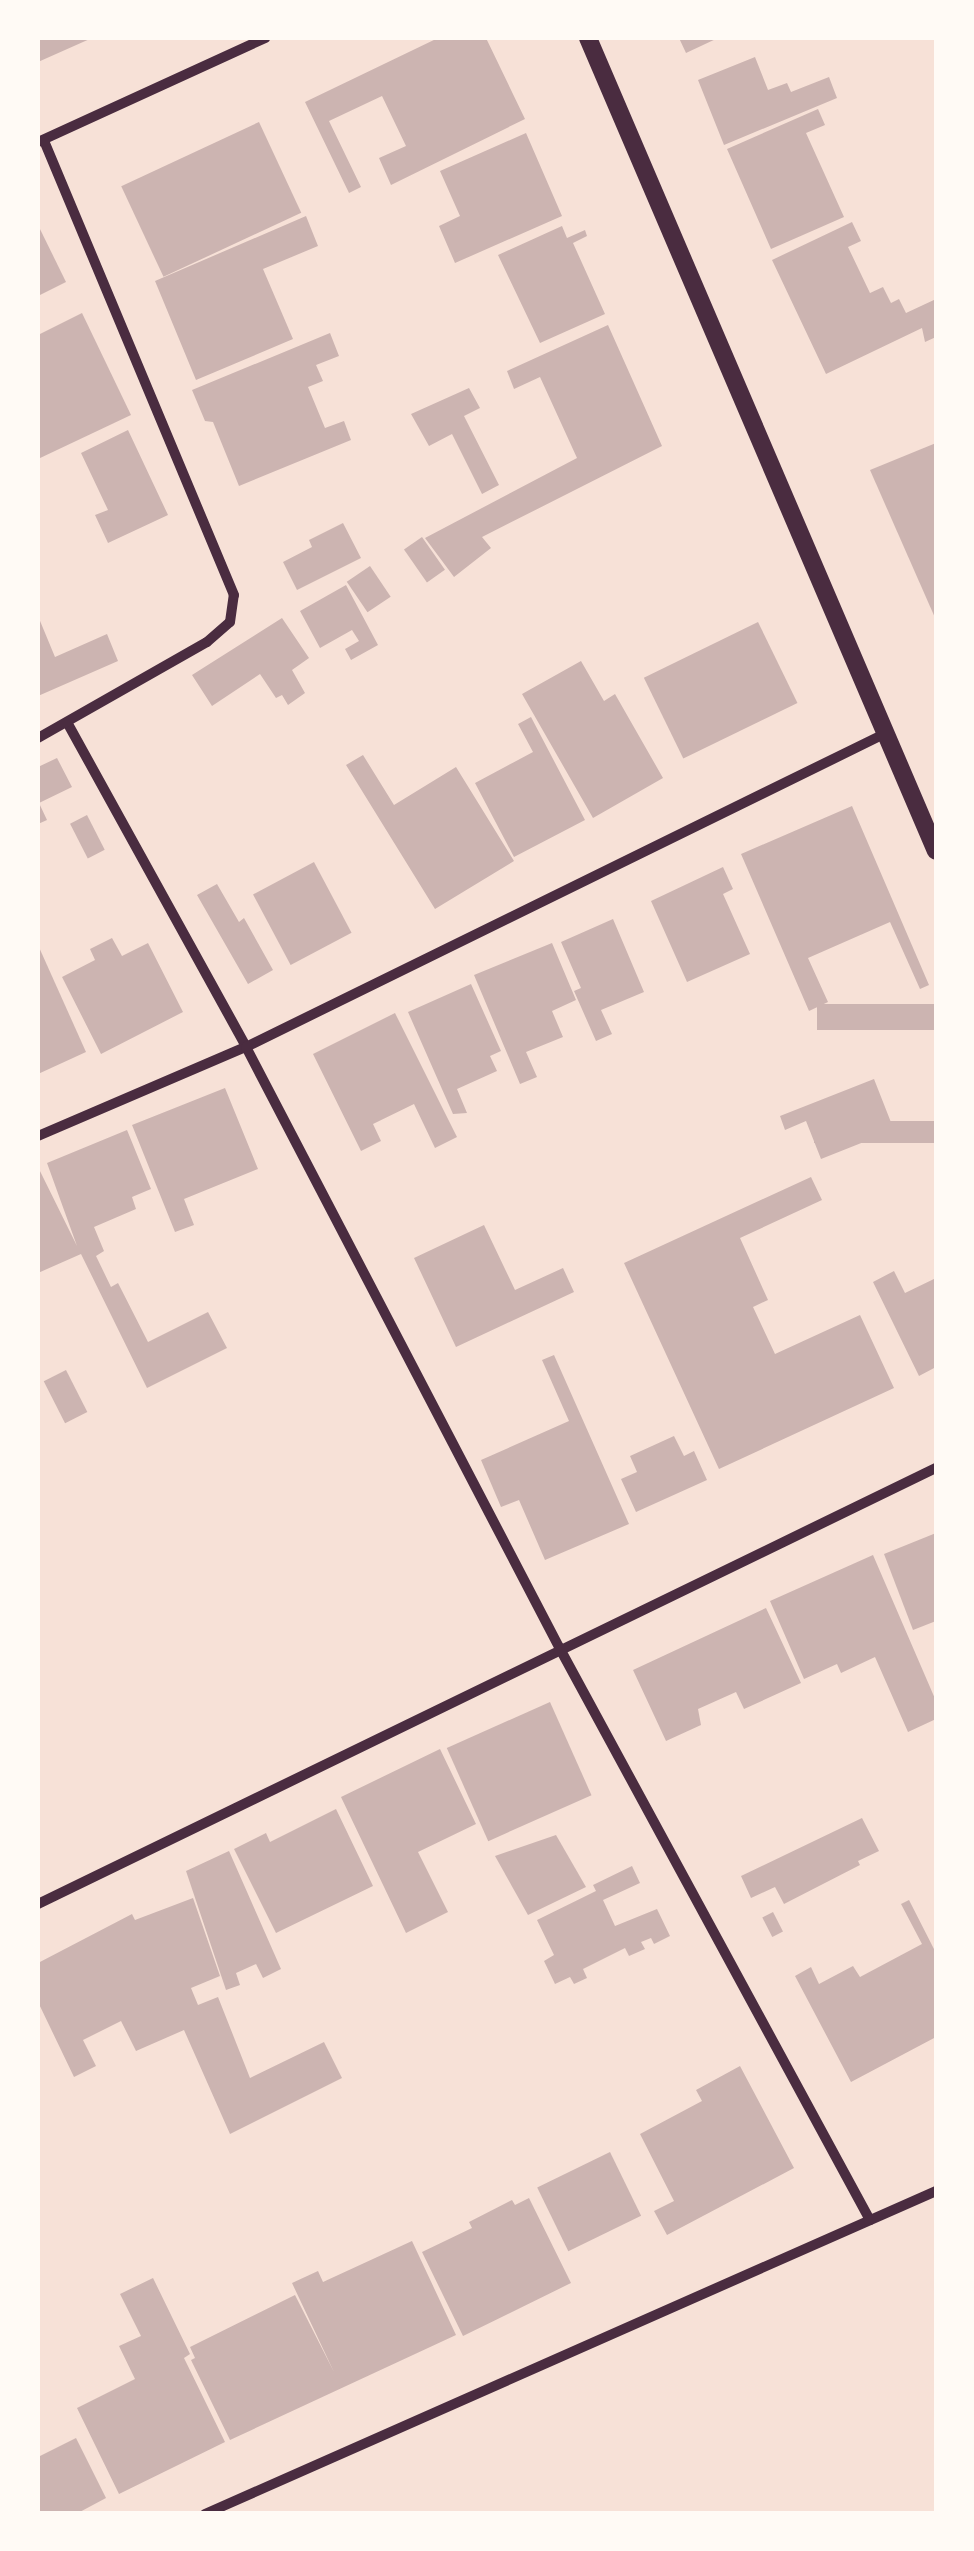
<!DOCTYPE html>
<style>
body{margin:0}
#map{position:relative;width:974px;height:2551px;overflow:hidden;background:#f7e1d7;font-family:"Open Sans",sans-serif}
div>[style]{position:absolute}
.building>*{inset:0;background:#ccb4b1;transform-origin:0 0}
.minor>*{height:10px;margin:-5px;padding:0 5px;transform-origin:5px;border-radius:5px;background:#4a2c40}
.tertiary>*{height:18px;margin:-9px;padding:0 9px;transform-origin:9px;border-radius:9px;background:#4a2c40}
span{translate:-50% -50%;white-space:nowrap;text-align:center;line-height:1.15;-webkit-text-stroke:10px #fffaf5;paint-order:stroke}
.frame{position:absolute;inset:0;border:40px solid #fffaf5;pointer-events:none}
</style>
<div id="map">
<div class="building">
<div style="clip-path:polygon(38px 38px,92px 38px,38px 62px)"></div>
<div style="clip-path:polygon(438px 38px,486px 38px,525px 119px,391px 185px,379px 158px,406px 146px,382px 96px,329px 121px,361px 187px,349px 193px,305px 102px)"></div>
<div style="clip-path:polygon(679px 38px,718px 38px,686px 53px)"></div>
<div style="clip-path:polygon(755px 57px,768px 90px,787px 83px,791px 92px,829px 77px,837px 98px,724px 145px,698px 80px)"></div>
<div style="clip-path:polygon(818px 109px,825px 125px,806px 133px,844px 217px,771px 249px,727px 149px)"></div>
<div style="left:259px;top:122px;width:100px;height:152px;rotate:65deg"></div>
<div style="clip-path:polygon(526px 133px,562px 216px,455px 263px,439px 226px,460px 216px,440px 171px)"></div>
<div style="clip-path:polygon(306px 216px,318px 246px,263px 269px,293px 339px,196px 380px,155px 281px)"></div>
<div style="clip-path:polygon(852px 222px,861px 241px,848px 247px,870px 293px,883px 287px,891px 303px,899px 299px,906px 313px,936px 299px,936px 337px,925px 342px,922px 328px,826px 374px,772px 260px)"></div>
<div style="clip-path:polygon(38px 225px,66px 282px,38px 296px)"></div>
<div style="clip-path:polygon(562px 226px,567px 238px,585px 230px,587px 236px,573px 243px,605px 314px,540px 343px,498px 255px)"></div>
<div style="clip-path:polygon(82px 313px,131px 415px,38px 459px,38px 335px)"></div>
<div style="clip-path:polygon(608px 325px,662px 446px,482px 537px,491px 548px,454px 577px,425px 538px,577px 458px,540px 377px,514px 389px,507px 371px)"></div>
<div style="clip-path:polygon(330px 333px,339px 356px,316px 365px,323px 381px,308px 387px,325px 428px,344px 421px,351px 440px,239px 486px,213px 422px,205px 421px,192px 390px)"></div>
<div style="clip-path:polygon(469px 388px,480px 408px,464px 416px,499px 485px,482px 494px,452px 434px,429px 446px,411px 414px)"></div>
<div style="clip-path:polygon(128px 430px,168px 515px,108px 543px,95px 515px,108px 510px,81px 453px)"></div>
<div style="clip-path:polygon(936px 443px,936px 620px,870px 470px)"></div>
<div style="clip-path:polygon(343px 523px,361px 558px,297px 590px,283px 562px,312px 547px,309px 540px)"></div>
<div style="left:422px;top:537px;width:40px;height:22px;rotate:55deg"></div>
<div style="left:370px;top:566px;width:37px;height:28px;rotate:56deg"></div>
<div style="clip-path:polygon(346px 585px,378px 645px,351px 660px,345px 649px,359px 641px,352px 630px,320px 648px,300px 611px)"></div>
<div style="clip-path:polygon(38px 616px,55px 657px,107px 634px,118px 661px,38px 696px)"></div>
<div style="clip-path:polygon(282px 618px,309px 658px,292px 670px,305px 693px,288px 705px,282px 695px,276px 698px,260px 674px,212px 706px,192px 675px)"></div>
<div style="left:758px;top:622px;width:90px;height:127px;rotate:64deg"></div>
<div style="clip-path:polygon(581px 661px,604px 701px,615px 694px,663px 778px,593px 818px,522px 694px)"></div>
<div style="clip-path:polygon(531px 717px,585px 820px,514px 857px,475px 783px,533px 752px,518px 724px)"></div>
<div style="clip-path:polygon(363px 755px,394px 805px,456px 767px,514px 861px,435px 909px,346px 765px)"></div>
<div style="clip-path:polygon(57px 758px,72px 787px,39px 803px,47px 820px,38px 824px,38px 767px)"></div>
<div style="clip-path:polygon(852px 806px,929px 985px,920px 989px,890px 922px,808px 958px,828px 1002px,809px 1011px,741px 854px)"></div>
<div style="left:87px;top:815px;width:39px;height:19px;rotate:63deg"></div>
<div style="left:314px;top:862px;width:80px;height:69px;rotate:62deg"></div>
<div style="clip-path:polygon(723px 867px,733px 889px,723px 894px,750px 954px,687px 982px,651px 901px)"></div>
<div style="clip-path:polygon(217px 884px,239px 922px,244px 918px,273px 970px,248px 984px,197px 895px)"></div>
<div style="clip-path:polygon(613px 919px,644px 992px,601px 1010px,612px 1034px,596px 1041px,574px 991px,581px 988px,561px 942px)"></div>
<div style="clip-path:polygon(112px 938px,122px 956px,148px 943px,183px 1012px,101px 1054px,62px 977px,95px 960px,90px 949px)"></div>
<div style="clip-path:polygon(552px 943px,576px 1000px,552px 1011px,563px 1037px,526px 1052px,537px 1077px,520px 1084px,474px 975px)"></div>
<div style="clip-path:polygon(38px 945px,86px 1052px,38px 1074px)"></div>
<div style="clip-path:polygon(471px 984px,501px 1051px,490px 1056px,497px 1071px,457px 1089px,467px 1113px,453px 1114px,408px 1012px)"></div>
<div style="left:936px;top:1004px;width:26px;height:119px;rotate:90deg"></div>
<div style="clip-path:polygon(395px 1013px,457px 1137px,435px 1148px,414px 1104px,373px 1124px,381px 1141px,361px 1151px,313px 1054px)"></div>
<div style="clip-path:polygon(874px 1079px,894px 1130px,821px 1159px,806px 1121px,785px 1130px,780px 1116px)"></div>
<div style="clip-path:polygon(225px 1088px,258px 1169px,184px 1199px,194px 1225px,175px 1232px,132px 1125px)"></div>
<div style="left:936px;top:1121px;width:22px;height:122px;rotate:90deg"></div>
<div style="clip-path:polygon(127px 1130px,151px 1189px,132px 1197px,136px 1209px,94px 1227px,104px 1251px,96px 1256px,111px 1287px,118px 1283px,148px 1342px,208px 1312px,227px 1348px,147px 1388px,81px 1254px,38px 1273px,38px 1167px,77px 1246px,47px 1163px)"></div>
<div style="clip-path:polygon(811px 1177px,822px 1200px,740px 1238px,768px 1300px,753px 1307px,775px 1354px,860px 1315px,894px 1388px,719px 1469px,624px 1263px)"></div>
<div style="clip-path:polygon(484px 1225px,515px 1290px,563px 1268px,574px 1292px,456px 1347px,414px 1258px)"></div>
<div style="clip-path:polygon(894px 1271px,905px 1293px,936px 1278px,936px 1367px,919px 1376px,873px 1282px)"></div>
<div style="clip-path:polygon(554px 1355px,629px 1524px,545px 1560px,519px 1500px,501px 1507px,481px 1460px,569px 1421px,542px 1360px)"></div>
<div style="left:66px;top:1370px;width:47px;height:25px;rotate:63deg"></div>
<div style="clip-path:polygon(674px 1436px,684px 1456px,694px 1451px,707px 1480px,636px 1512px,621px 1479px,637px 1472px,630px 1456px)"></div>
<div style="clip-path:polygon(936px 1533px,936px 1621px,913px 1630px,884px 1554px)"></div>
<div style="clip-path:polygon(873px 1555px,936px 1701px,936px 1719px,908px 1732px,875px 1657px,841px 1673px,837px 1664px,804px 1679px,770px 1601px)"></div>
<div style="clip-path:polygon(766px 1608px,801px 1683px,744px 1709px,736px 1692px,698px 1709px,701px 1725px,666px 1741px,633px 1670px)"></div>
<div style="left:550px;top:1702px;width:102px;height:113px;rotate:66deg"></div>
<div style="clip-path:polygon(440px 1749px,476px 1824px,418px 1852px,448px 1912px,406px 1933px,341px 1797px)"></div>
<div style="clip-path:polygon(336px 1809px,373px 1886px,276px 1933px,234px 1849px,266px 1833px,270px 1842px)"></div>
<div style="clip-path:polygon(862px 1818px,879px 1851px,858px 1861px,860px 1865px,784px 1904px,775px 1887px,751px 1898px,741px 1876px)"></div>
<div style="clip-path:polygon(556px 1835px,586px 1887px,528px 1915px,495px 1856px)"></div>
<div style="clip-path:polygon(229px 1851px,281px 1969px,263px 1978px,256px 1964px,236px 1973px,240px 1985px,226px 1990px,186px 1871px)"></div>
<div style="clip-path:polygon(632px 1866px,640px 1883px,603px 1900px,615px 1926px,657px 1909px,670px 1936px,654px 1944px,651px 1938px,641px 1942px,645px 1949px,629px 1956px,625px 1948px,583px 1969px,587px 1978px,574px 1984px,570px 1977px,555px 1984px,544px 1961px,554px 1955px,537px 1920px,596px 1891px,593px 1885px)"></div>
<div style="clip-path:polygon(193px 1898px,220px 1976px,191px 1988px,198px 2005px,218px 1997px,250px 2078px,324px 2042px,342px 2078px,230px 2134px,184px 2030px,136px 2051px,121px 2021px,83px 2040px,96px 2066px,74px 2077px,38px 2002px,38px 1963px,132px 1914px,135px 1920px)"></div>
<div style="clip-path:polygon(909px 1900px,936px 1953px,936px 2037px,851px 2082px,795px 1976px,811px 1967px,819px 1984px,853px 1966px,860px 1977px,922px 1944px,901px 1904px)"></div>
<div style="left:773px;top:1912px;width:22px;height:12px;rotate:63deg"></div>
<div style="clip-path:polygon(740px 2066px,794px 2168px,667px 2235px,654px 2211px,674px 2201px,640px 2134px,702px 2101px,696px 2090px)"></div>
<div style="left:610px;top:2152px;width:71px;height:81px;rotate:64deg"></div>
<div style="clip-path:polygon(529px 2198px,571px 2283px,463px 2336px,422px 2252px,472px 2228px,469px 2222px,512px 2200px,515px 2205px)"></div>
<div style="clip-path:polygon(412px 2241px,456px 2335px,230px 2440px,191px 2360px,195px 2358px,190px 2347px,295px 2295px,334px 2372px,292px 2283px,318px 2271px,323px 2282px)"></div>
<div style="clip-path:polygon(153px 2278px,190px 2354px,184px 2358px,225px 2442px,119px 2494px,77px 2408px,135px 2379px,119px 2346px,141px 2336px,120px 2294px)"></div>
<div style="clip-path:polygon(76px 2438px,106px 2498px,76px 2514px,38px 2514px,38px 2457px)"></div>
</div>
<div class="minor">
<div style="left:38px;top:142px;width:250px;rotate:-24.6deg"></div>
<div style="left:68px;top:724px;width:369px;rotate:61.1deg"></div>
<div style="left:246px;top:1047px;width:677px;rotate:62.45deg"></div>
<div style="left:559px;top:1647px;width:652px;rotate:61.51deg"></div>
<div style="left:38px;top:738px;width:194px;rotate:-29.6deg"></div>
<div style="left:207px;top:642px;width:30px;rotate:-41deg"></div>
<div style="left:230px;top:622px;width:27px;rotate:-82deg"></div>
<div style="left:234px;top:595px;width:493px;rotate:-112.7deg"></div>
<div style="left:38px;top:1136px;width:226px;rotate:-23.2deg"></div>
<div style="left:246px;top:1047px;width:711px;rotate:-26.13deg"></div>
<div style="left:38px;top:1904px;width:998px;rotate:-25.9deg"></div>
<div style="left:205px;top:2514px;width:799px;rotate:-23.84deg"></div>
</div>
<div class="tertiary">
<div style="left:588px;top:38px;width:884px;rotate:66.83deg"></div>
</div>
<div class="frame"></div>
</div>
